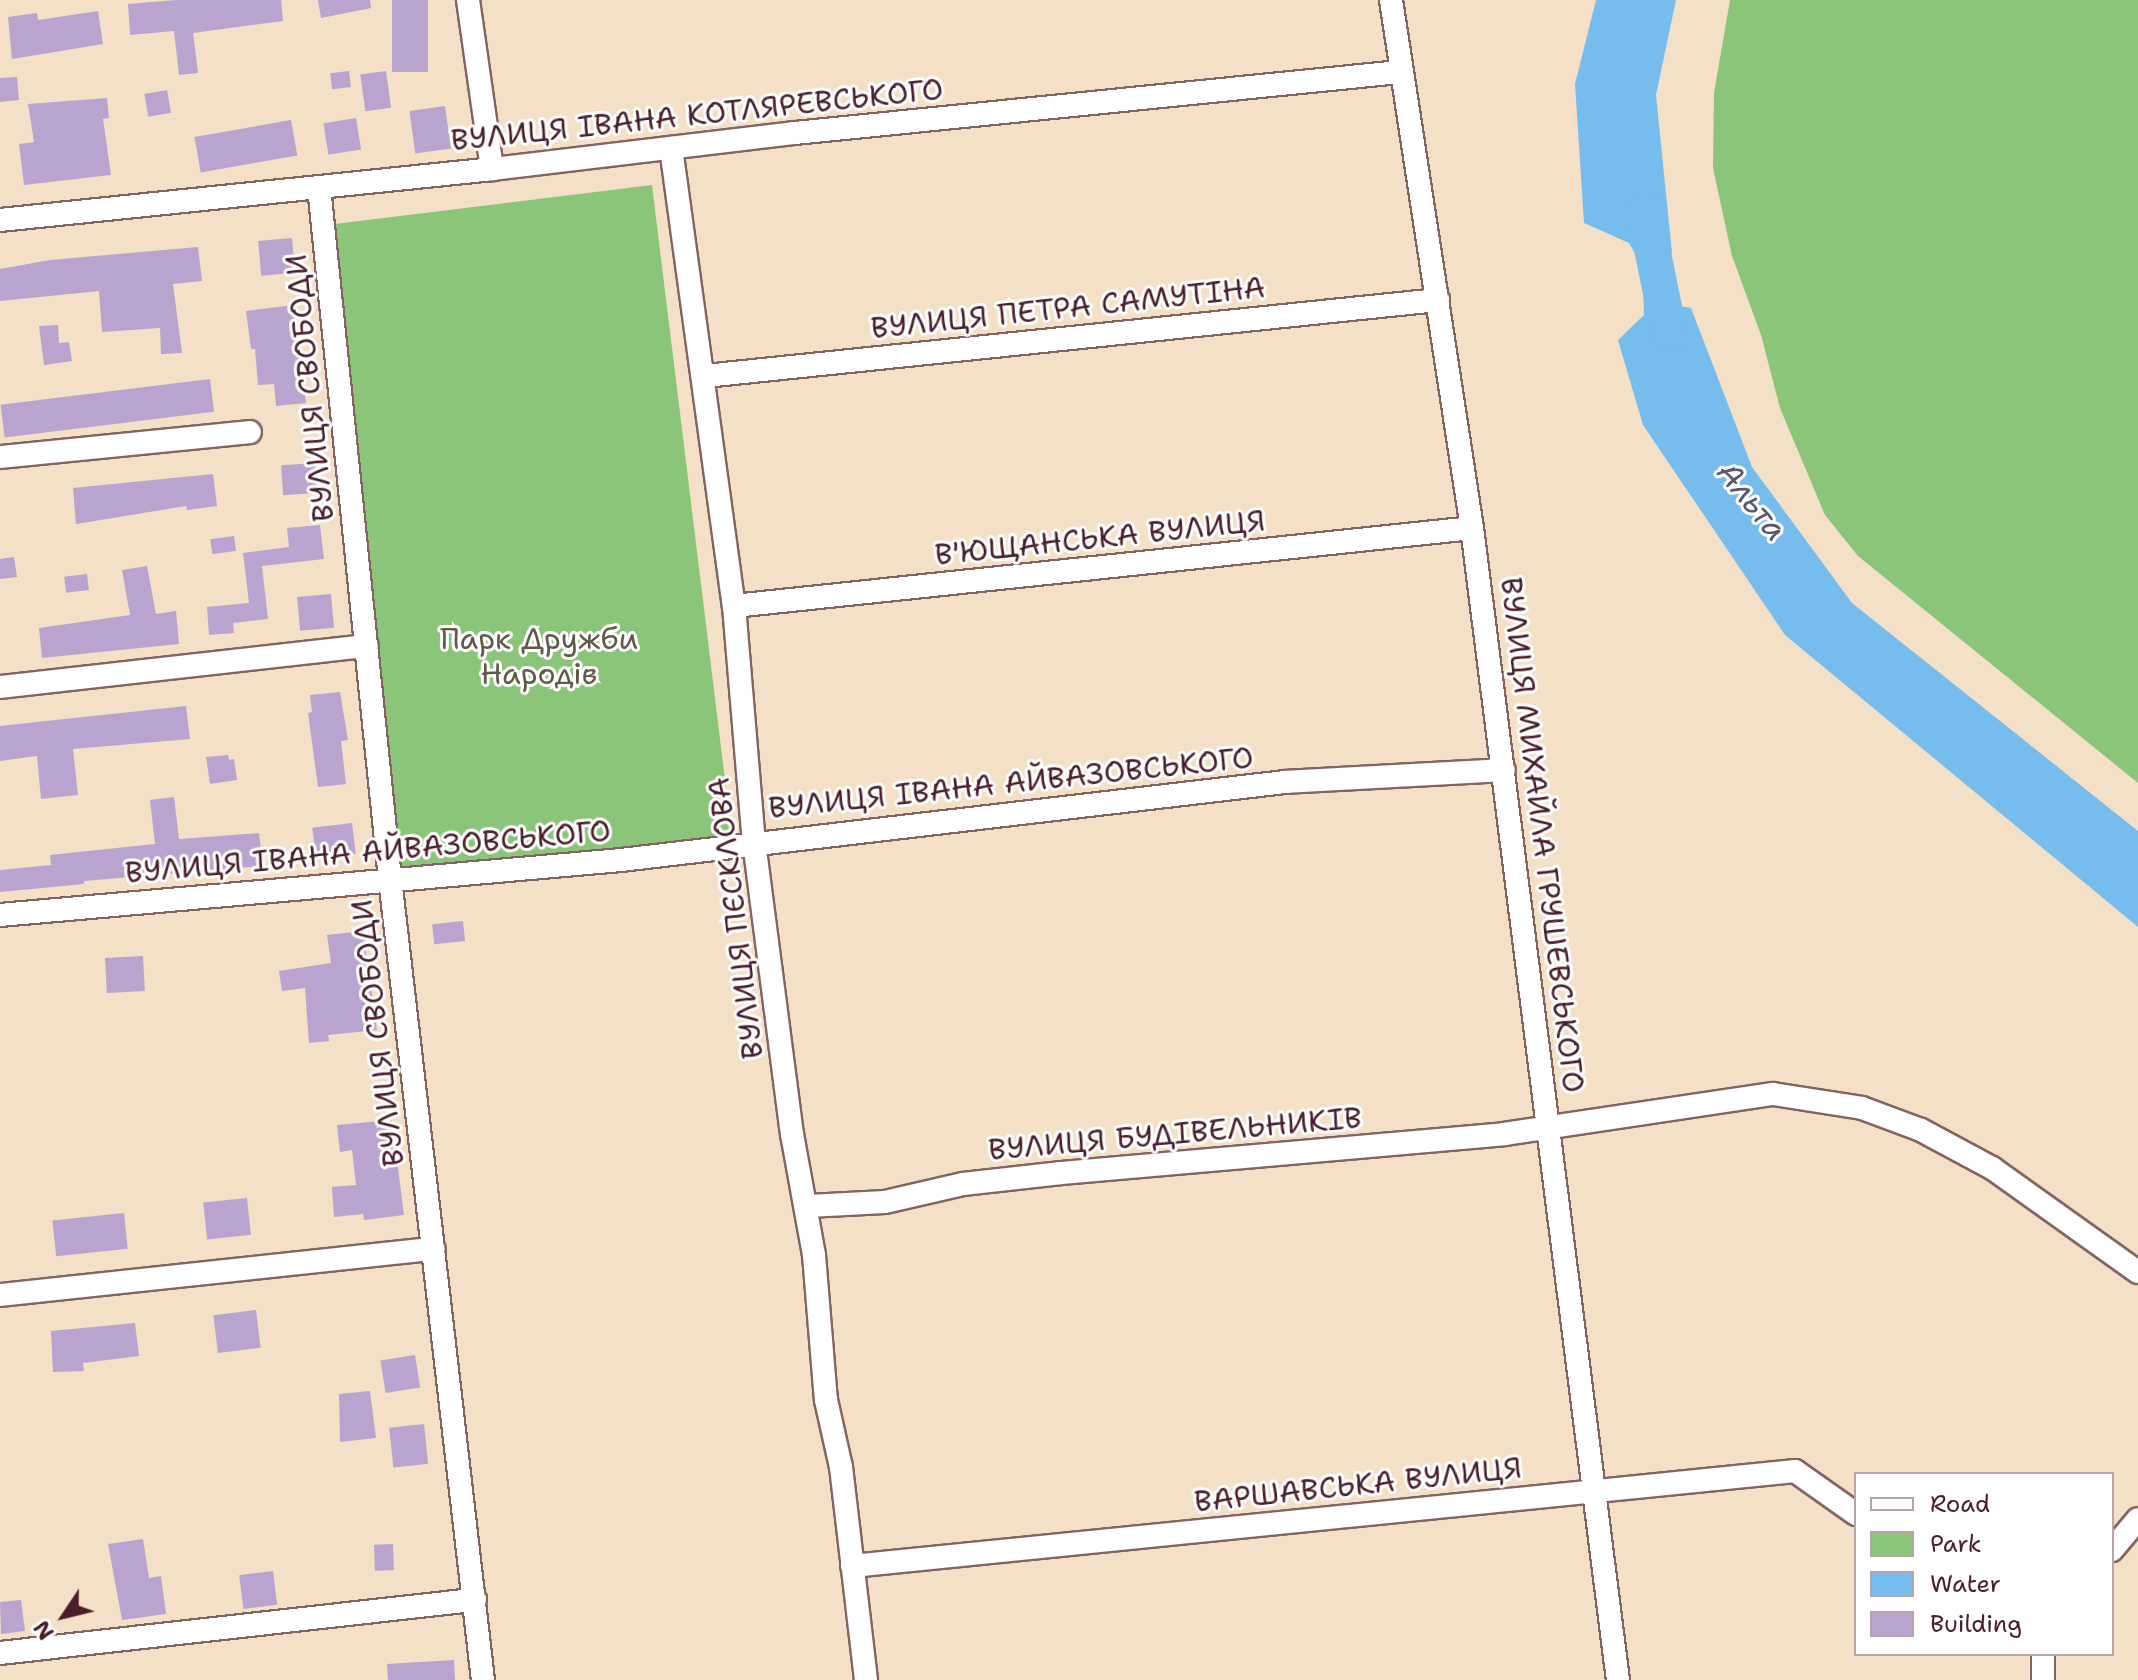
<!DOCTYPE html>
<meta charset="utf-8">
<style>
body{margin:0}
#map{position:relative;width:2138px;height:1680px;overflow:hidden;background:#f3e0c6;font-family:"Shantell Sans",sans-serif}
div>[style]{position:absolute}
.green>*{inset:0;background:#8ac57a;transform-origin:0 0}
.water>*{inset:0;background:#76bdee}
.river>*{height:36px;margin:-18px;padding:0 18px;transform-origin:18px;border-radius:18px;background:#76bdee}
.building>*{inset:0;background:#b8a4cf;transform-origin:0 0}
.roads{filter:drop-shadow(2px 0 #856361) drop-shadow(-2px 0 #856361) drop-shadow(0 2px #856361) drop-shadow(0 -2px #856361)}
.minor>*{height:22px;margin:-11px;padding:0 11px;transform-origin:11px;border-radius:11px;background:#fff}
span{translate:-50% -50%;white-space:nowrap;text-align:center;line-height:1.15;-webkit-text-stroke:6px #fff;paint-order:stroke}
.street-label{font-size:30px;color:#4a1f2b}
.park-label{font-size:30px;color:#605947}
.water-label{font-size:32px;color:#59566f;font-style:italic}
.legend{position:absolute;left:1854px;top:1472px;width:260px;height:184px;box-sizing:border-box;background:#fff;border:2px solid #b7a5aa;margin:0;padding:10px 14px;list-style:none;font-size:24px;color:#4a1f2b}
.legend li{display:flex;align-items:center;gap:16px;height:40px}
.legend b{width:40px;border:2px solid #b7a5aa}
.north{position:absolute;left:24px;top:1576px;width:80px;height:80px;-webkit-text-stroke:6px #fff;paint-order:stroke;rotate:235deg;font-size:22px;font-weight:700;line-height:32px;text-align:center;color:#4a1f2b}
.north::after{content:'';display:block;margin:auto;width:28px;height:36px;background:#4a1f2b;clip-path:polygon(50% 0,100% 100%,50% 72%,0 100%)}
</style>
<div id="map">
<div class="green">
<div style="clip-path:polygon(1730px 0,2138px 0,2138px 783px,1858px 556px,1825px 515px,1780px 408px,1761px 335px,1732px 256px,1713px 168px,1714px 93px)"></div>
<div style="left:652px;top:185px;width:660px;height:332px;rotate:83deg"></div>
</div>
<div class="water">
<div style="clip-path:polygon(1596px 0,1676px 0,1656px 95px,1672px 253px,1639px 260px,1629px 243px,1584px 223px,1575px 84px)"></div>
<div style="clip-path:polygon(1669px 282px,1680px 306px,1691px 308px,1752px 467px,1852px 603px,2138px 831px,2138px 927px,1785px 635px,1643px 425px,1618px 340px,1644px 315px,1643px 289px)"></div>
</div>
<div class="river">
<div style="left:1644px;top:209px;width:126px;rotate:78.5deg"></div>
</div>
<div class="building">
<div style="clip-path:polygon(176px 0,281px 0,283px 21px,193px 33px,198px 73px,179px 75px,174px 31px,130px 35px,128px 4px)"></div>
<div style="clip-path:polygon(318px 0,370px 0,371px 8px,321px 18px)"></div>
<div style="left:392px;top:0;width:36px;height:72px"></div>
<div style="clip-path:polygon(98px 11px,103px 44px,12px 59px,8px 17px,37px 13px,38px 20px)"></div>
<div style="left:349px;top:71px;width:16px;height:19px;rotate:83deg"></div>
<div style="left:386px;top:71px;width:37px;height:26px;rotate:82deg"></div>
<div style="clip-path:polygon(17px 77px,19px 100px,0 102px,0 78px)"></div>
<div style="left:167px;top:90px;width:23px;height:23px;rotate:80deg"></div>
<div style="clip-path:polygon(107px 98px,109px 118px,103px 119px,111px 175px,24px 185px,19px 144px,34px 142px,28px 104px)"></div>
<div style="left:445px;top:106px;width:43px;height:36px;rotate:82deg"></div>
<div style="left:356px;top:118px;width:32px;height:33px;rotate:81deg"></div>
<div style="left:291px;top:120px;width:36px;height:98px;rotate:80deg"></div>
<div style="left:292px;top:238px;width:35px;height:34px;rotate:85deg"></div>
<div style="clip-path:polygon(198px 247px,202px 281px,173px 284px,182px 353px,161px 354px,160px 328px,102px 332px,99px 291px,0 301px,0 269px,50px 260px)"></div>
<div style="clip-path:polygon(293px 305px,306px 403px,276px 406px,274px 384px,258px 385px,255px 349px,251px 349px,246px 311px)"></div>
<div style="clip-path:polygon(58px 325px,59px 343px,69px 342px,72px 361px,44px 365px,39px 326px)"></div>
<div style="left:210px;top:379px;width:33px;height:211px;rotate:83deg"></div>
<div style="left:315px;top:463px;width:30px;height:34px;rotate:86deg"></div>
<div style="clip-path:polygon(213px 474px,217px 506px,187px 510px,186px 506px,76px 524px,73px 488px)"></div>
<div style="clip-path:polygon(320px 525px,324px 559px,262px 566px,268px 619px,233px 623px,234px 633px,209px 635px,207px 607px,249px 603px,243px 553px,289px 547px,287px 528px)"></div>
<div style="left:234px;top:536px;width:15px;height:24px;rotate:82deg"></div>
<div style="clip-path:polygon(14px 557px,17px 577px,0 579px,0 559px)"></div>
<div style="clip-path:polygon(147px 566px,156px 614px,176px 611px,179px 644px,42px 658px,39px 628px,130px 615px,122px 570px)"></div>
<div style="left:87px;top:574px;width:16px;height:23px;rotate:83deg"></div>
<div style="left:331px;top:594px;width:34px;height:34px;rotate:85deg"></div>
<div style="clip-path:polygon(340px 692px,348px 740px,341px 741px,346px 784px,318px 787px,308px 713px,312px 712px,310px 695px)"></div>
<div style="clip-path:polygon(186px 706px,190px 739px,73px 749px,78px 795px,41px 799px,37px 756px,0 761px,0 726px)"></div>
<div style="clip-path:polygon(228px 755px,229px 760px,234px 759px,237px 780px,210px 784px,206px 757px)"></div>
<div style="clip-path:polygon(174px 797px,179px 839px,259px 833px,263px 866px,84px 881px,84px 884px,0 892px,0 870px,51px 865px,50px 855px,155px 844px,150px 800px)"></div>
<div style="left:352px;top:823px;width:31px;height:40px;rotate:83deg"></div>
<div style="left:463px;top:921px;width:20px;height:31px;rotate:84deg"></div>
<div style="clip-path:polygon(363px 931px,377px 1030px,328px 1035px,329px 1041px,309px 1043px,305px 988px,282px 991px,279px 971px,331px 963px,327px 935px)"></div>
<div style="left:143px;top:956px;width:35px;height:38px;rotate:87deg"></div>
<div style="clip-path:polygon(392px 1120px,404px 1215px,364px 1220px,363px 1214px,334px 1217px,332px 1187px,356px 1185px,352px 1150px,340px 1152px,337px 1125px)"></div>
<div style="left:247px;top:1198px;width:37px;height:44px;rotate:84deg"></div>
<div style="left:124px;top:1213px;width:36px;height:72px;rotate:84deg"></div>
<div style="left:256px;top:1310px;width:38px;height:43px;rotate:83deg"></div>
<div style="clip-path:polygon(135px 1323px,139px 1356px,83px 1363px,84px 1371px,53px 1372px,51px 1331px)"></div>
<div style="left:415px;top:1355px;width:33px;height:35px;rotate:81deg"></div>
<div style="clip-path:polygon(370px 1391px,376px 1438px,340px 1442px,339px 1394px)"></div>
<div style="left:424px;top:1424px;width:40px;height:35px;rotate:84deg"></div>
<div style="clip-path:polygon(143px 1539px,149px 1578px,161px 1576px,166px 1614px,122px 1620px,108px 1544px)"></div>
<div style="left:393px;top:1544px;width:26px;height:19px;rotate:88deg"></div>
<div style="left:273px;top:1571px;width:34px;height:34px;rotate:83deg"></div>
<div style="clip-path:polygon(21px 1600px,25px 1631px,1px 1634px,0 1602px)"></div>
<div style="clip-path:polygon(454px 1660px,455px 1680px,388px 1680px,387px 1664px)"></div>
</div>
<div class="roads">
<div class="minor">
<div style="left:468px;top:0;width:171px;rotate:81.9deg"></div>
<div style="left:1391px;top:0;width:534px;rotate:81.28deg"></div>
<div style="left:1472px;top:528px;width:1161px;rotate:82.78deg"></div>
<div style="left:671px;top:148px;width:462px;rotate:82.2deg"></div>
<div style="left:734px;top:606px;width:237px;rotate:85.2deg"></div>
<div style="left:754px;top:842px;width:294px;rotate:82.6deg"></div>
<div style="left:792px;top:1134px;width:123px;rotate:79.7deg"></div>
<div style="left:814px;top:1255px;width:145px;rotate:85.3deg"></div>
<div style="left:826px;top:1400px;width:69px;rotate:77.4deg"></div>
<div style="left:841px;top:1467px;width:214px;rotate:83.3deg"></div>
<div style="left:319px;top:187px;width:696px;rotate:84.14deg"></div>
<div style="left:390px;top:879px;width:806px;rotate:83.38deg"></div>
<div style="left:0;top:220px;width:495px;rotate:-5.9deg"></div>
<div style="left:492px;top:169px;width:305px;rotate:-6.8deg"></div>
<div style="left:795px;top:133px;width:608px;rotate:-5.76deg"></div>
<div style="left:705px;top:376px;width:737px;rotate:-5.92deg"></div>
<div style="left:0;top:457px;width:251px;rotate:-5.7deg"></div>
<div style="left:734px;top:606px;width:742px;rotate:-6.03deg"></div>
<div style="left:0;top:687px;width:369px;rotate:-6.4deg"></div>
<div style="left:0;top:915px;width:623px;rotate:-5.06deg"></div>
<div style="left:621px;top:860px;width:669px;rotate:-6.7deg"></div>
<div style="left:1285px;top:782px;width:219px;rotate:-3.1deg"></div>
<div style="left:808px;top:1206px;width:77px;rotate:-3deg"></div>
<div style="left:885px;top:1202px;width:80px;rotate:-13deg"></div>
<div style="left:963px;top:1184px;width:99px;rotate:-6.4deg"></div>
<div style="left:1061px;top:1173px;width:445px;rotate:-5deg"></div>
<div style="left:1504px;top:1134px;width:272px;rotate:-8.5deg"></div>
<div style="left:1773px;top:1094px;width:90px;rotate:8.9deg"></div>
<div style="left:1862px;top:1108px;width:63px;rotate:20.4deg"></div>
<div style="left:1921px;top:1130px;width:81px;rotate:28.2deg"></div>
<div style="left:1992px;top:1168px;width:179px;rotate:35.5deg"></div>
<div style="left:0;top:1295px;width:436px;rotate:-6.1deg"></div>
<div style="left:2112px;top:1550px;width:40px;rotate:-50deg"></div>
<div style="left:852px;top:1566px;width:948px;rotate:-5.75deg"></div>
<div style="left:1795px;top:1471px;width:75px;rotate:35.2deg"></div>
<div style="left:0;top:1653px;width:478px;rotate:-6.4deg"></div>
<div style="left:2043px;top:1654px;width:26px;rotate:90deg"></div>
</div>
</div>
<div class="street-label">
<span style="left:697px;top:115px;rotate:-6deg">ВУЛИЦЯ ІВАНА КОТЛЯРЕВСЬКОГО</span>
<span style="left:1068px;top:308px;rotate:-6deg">ВУЛИЦЯ ПЕТРА САМУТІНА</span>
<span style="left:310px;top:388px;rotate:-96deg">ВУЛИЦЯ СВОБОДИ</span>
<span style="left:1100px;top:538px;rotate:-6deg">В'ЮЩАНСЬКА ВУЛИЦЯ</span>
<span style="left:1011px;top:783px;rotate:-6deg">ВУЛИЦЯ ІВАНА АЙВАЗОВСЬКОГО</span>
<span style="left:1542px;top:835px;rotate:83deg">ВУЛИЦЯ МИХАЙЛА ГРУШЕВСЬКОГО</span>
<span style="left:368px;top:852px;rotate:-5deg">ВУЛИЦЯ ІВАНА АЙВАЗОВСЬКОГО</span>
<span style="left:736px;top:918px;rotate:-97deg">ВУЛИЦЯ ПЄСКЛОВА</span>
<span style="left:378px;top:1033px;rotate:-97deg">ВУЛИЦЯ СВОБОДИ</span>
<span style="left:1175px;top:1134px;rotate:-5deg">ВУЛИЦЯ БУДІВЕЛЬНИКІВ</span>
<span style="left:1358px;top:1485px;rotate:-6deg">ВАРШАВСЬКА ВУЛИЦЯ</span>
</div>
<div class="park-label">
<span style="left:539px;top:656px">Парк Дружби<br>Народів</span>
</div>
<div class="water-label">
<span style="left:1752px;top:501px;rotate:51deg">Альта</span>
</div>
<ul class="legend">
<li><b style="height:10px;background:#fff"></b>Road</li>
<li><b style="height:22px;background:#8ac57a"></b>Park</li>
<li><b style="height:22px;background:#76bdee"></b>Water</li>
<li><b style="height:22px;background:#b8a4cf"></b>Building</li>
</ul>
<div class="north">N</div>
</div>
